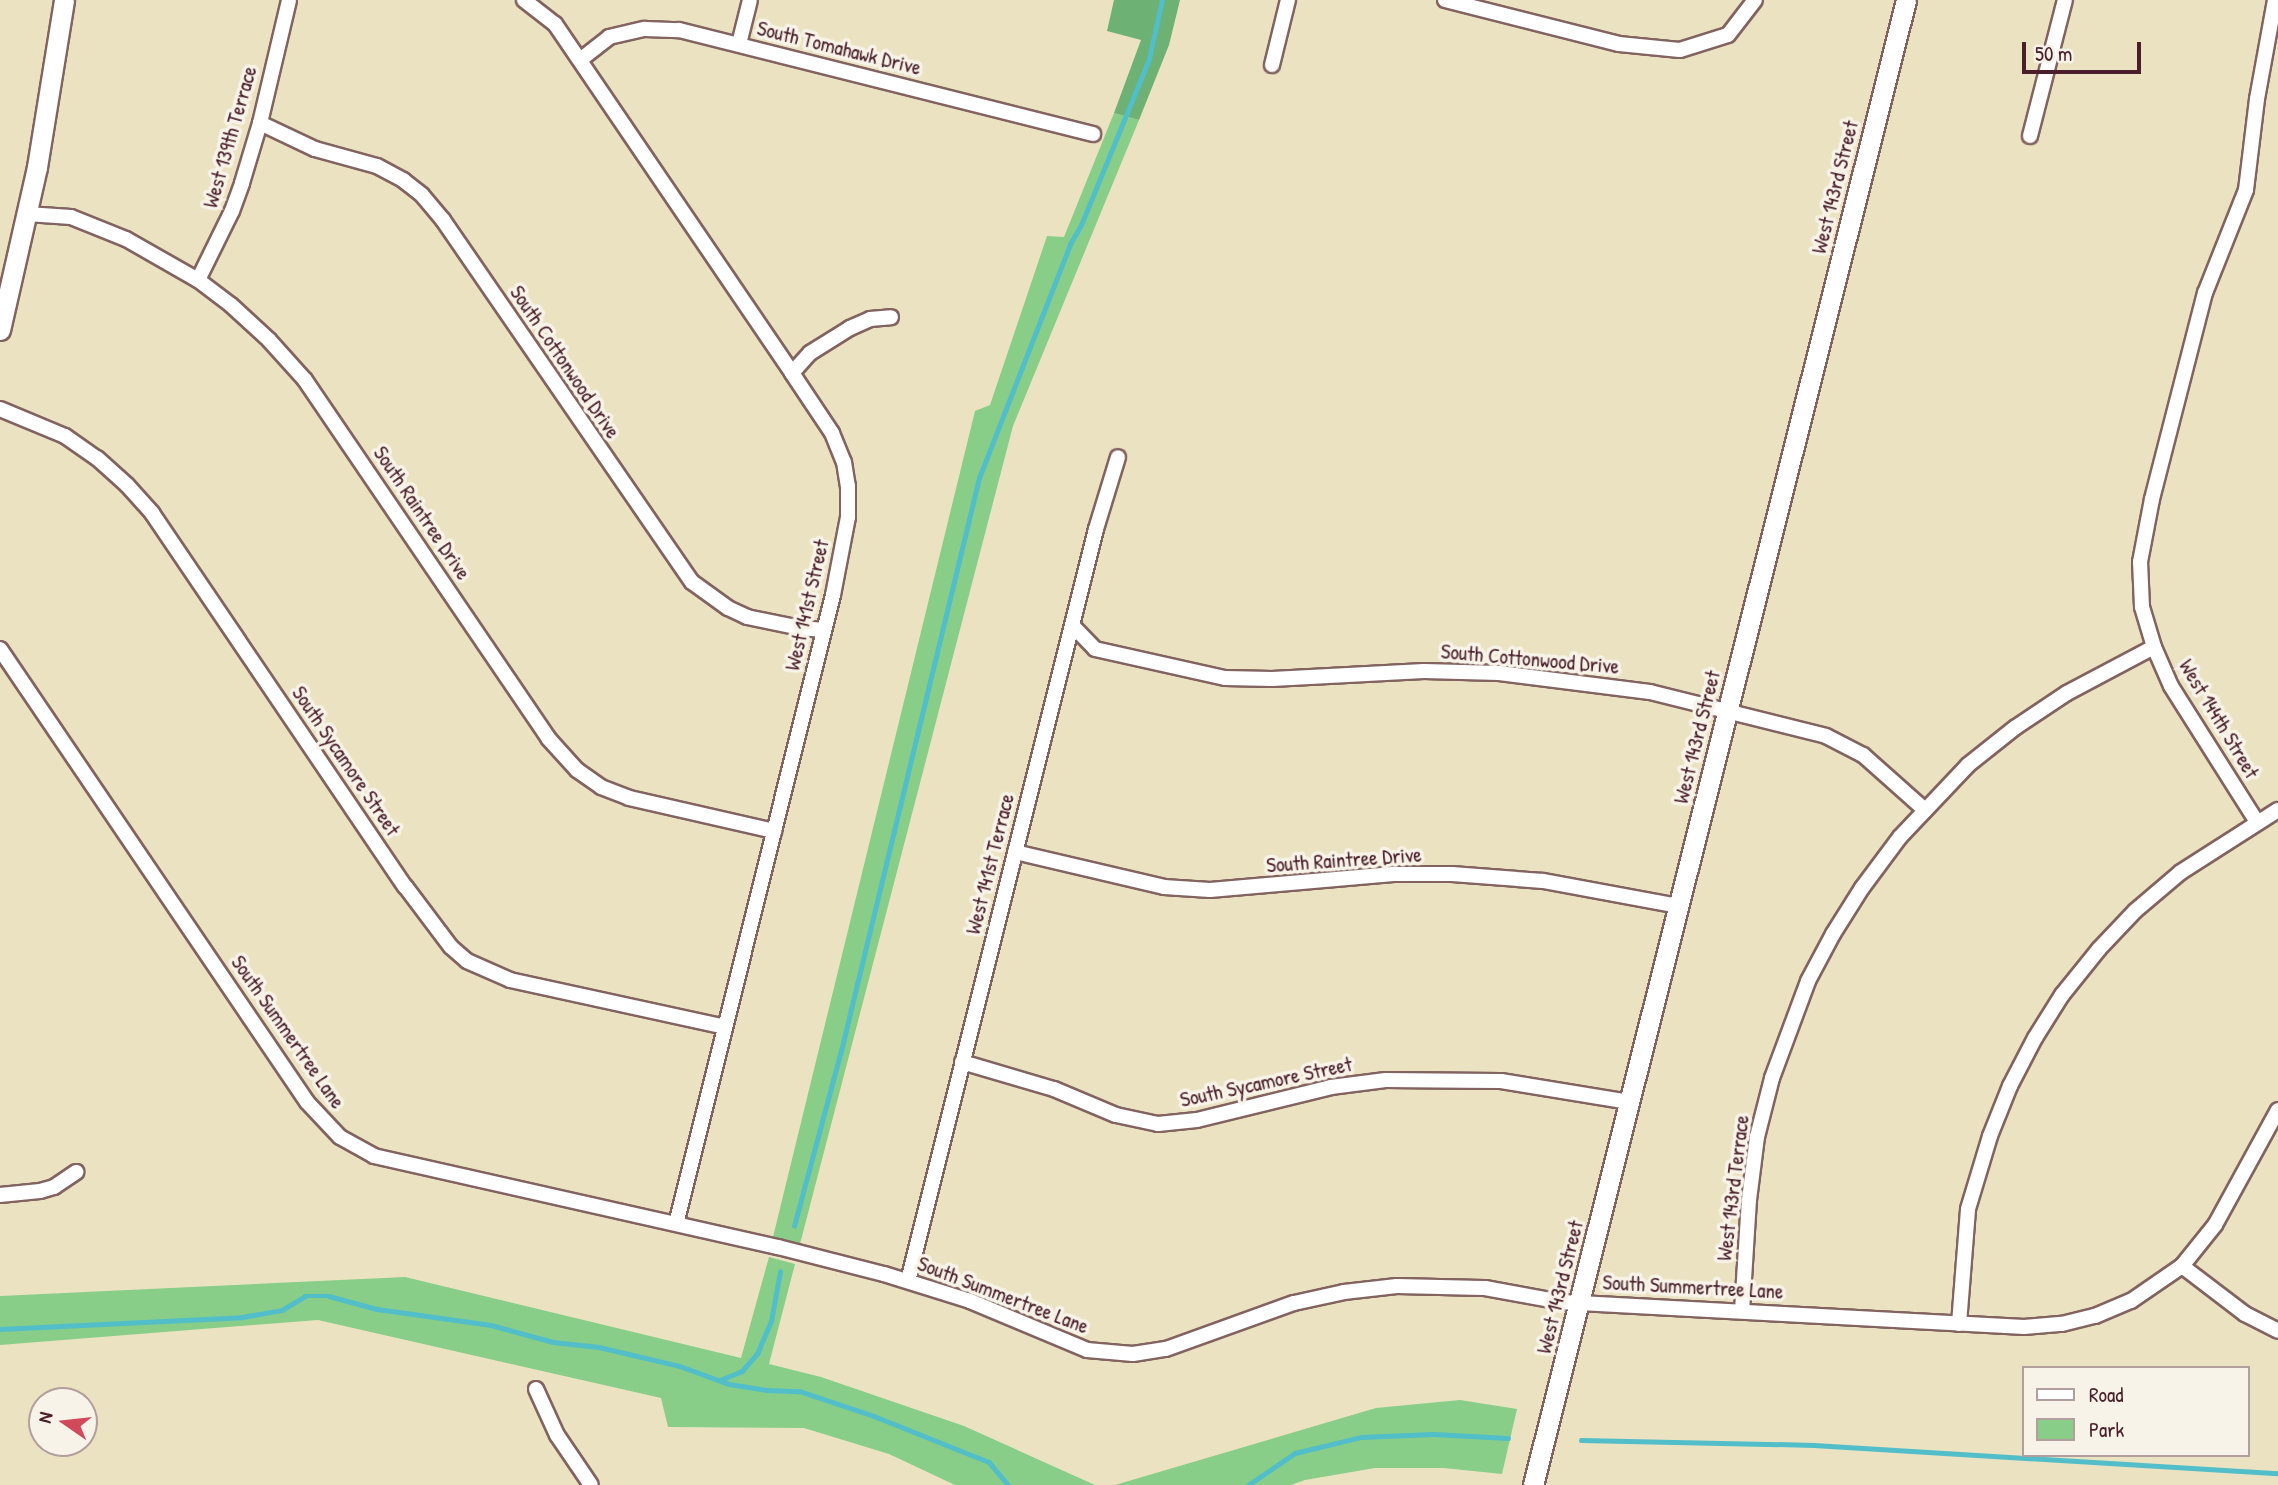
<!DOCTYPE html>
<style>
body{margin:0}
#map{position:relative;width:2278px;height:1485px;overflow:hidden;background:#ebe2c1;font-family:"Patrick Hand",sans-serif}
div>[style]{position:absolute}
.green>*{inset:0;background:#88ce88}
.forest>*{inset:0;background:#6eb174}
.stream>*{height:4.5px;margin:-2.25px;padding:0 2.25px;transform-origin:2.25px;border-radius:2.25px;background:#51bec9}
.roads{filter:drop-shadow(2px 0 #826360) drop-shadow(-2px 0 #826360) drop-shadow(0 2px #826360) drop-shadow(0 -2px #826360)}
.street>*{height:14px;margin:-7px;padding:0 7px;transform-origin:7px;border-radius:7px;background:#fff}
.secondary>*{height:19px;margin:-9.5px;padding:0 9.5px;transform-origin:9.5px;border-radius:9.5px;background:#fff}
span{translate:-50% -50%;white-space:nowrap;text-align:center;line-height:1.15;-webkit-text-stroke:7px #f7f3e8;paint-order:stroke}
.street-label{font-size:21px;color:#4a1f2b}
.legend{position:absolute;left:2022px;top:1366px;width:228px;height:91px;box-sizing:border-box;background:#f7f3e8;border:2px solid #b29e9c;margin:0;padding:9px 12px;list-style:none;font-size:21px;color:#4a1f2b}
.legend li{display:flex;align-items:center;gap:14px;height:35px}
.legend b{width:35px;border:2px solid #b29e9c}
.north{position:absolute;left:28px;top:1387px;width:70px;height:70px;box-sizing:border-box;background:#f7f3e8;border:2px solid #b29e9c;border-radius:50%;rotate:284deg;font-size:19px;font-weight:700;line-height:28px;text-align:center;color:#4a1f2b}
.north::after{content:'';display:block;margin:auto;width:24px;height:32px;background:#d1495b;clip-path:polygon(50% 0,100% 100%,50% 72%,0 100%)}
.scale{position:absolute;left:2022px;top:42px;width:119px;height:32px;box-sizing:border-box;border:4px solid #4a1f2b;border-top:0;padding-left:9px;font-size:21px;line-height:24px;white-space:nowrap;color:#4a1f2b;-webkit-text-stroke:5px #f7f3e8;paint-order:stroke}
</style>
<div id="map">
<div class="green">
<div style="clip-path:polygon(1114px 113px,1139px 120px,1013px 426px,800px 1244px,773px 1237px,975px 411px,990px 405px,1047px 236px,1064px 237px)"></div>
<div style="clip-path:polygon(769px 1257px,795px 1264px,769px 1364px,821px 1377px,964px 1426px,1095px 1485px,955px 1485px,889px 1454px,804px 1428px,668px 1427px,661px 1398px,318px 1320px,0 1345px,0 1296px,405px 1277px,741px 1358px)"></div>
<div style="clip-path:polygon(1460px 1400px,1517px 1409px,1502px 1474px,1444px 1468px,1375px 1468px,1305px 1480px,1291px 1485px,1115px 1485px,1376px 1408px)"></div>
</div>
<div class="forest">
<div style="clip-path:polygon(1114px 0,1180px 0,1169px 45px,1139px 120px,1114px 113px,1141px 40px,1107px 31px)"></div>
</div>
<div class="stream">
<div style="left:794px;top:1226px;width:181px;rotate:-75deg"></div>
<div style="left:841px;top:1051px;width:589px;rotate:-76.46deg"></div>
<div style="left:979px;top:478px;width:251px;rotate:-68.7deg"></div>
<div style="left:1070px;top:244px;width:22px;rotate:-60deg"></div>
<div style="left:1081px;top:225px;width:179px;rotate:-67.7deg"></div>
<div style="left:1149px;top:59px;width:60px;rotate:-77.6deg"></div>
<div style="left:0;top:1329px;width:242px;rotate:-2.8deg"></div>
<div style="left:242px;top:1317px;width:41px;rotate:-9.9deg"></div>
<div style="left:282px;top:1310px;width:27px;rotate:-31deg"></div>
<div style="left:305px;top:1296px;width:24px"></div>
<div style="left:329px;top:1296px;width:50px;rotate:15.2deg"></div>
<div style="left:377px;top:1309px;width:115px;rotate:8deg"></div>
<div style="left:491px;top:1325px;width:64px;rotate:15.3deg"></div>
<div style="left:553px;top:1342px;width:46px;rotate:6.2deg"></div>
<div style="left:599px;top:1347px;width:83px;rotate:13.2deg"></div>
<div style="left:680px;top:1366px;width:52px;rotate:20.2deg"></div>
<div style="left:729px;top:1384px;width:38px;rotate:9deg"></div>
<div style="left:767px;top:1390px;width:32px;rotate:2deg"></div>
<div style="left:799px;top:1391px;width:79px;rotate:18.4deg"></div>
<div style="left:874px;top:1416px;width:124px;rotate:21.8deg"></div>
<div style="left:989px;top:1462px;width:30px;rotate:50deg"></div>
<div style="left:720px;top:1380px;width:24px;rotate:-22deg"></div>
<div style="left:742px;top:1371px;width:23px;rotate:-49deg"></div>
<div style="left:757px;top:1354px;width:36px;rotate:-67deg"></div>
<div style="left:771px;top:1321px;width:50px;rotate:-79.6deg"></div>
<div style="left:1581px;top:1440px;width:233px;rotate:1.2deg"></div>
<div style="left:1814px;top:1445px;width:465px;rotate:3.5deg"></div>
<div style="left:1248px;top:1485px;width:57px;rotate:-34.2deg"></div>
<div style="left:1295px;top:1453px;width:68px;rotate:-13.6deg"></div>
<div style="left:1361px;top:1437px;width:72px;rotate:-2.4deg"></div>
<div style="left:1433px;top:1434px;width:75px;rotate:3.1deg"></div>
</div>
<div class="roads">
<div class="street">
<div style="left:524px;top:0;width:39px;rotate:38deg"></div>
<div style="left:555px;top:24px;width:422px;rotate:55.8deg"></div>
<div style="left:792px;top:373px;width:72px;rotate:56.3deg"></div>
<div style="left:832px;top:433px;width:31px;rotate:68deg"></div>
<div style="left:844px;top:462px;width:24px;rotate:81deg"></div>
<div style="left:848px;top:486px;width:31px;rotate:90deg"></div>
<div style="left:848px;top:517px;width:79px;rotate:100.9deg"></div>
<div style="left:833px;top:595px;width:648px;rotate:104.01deg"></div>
<div style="left:1445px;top:0;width:179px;rotate:14.2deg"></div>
<div style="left:1619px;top:44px;width:61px;rotate:5.6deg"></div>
<div style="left:1680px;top:50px;width:50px;rotate:-17.4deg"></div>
<div style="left:1728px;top:35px;width:44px;rotate:-52.4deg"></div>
<div style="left:739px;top:44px;width:45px;rotate:-76deg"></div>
<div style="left:580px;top:60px;width:37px;rotate:-38deg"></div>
<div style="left:609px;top:37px;width:37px;rotate:-13deg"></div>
<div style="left:645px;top:29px;width:34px;rotate:2deg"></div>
<div style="left:679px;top:30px;width:427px;rotate:14.1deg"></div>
<div style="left:1272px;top:65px;width:67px;rotate:-76.2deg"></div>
<div style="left:260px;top:123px;width:61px;rotate:25.3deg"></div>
<div style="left:315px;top:149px;width:64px;rotate:15.3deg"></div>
<div style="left:377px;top:166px;width:30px;rotate:28deg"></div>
<div style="left:403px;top:180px;width:24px;rotate:38deg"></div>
<div style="left:422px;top:195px;width:33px;rotate:50deg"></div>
<div style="left:443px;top:220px;width:439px;rotate:55.5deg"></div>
<div style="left:692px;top:582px;width:44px;rotate:35.8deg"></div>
<div style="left:728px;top:608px;width:21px;rotate:25deg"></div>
<div style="left:747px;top:617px;width:54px;rotate:11.7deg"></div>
<div style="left:800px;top:628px;width:24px;rotate:5deg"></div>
<div style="left:2030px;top:136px;width:140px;rotate:-75.6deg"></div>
<div style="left:27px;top:214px;width:44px;rotate:3.9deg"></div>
<div style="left:71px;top:217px;width:59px;rotate:21.8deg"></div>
<div style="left:126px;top:239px;width:83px;rotate:29.7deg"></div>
<div style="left:198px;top:280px;width:41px;rotate:37.1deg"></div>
<div style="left:231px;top:305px;width:52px;rotate:42.6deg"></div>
<div style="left:269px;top:340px;width:54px;rotate:48deg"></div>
<div style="left:305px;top:380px;width:433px;rotate:55.8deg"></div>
<div style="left:548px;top:738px;width:43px;rotate:47.8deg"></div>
<div style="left:577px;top:770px;width:29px;rotate:35deg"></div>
<div style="left:601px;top:787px;width:30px;rotate:21deg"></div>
<div style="left:629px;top:798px;width:149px;rotate:12.8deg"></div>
<div style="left:198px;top:280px;width:77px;rotate:-63.8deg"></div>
<div style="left:232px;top:211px;width:30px;rotate:-70deg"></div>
<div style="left:242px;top:183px;width:63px;rotate:-73.3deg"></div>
<div style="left:260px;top:123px;width:126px;rotate:-76.7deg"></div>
<div style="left:792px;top:373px;width:27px;rotate:-48deg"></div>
<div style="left:810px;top:353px;width:47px;rotate:-32deg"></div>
<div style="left:850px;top:328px;width:22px;rotate:-24deg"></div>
<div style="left:870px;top:319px;width:21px;rotate:-5deg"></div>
<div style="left:0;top:409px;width:70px;rotate:22.6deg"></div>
<div style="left:65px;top:436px;width:39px;rotate:35deg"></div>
<div style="left:97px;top:458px;width:40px;rotate:42deg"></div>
<div style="left:127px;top:485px;width:38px;rotate:48deg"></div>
<div style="left:152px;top:513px;width:451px;rotate:55.9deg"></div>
<div style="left:405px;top:886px;width:76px;rotate:53deg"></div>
<div style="left:451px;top:947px;width:21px;rotate:41deg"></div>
<div style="left:467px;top:961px;width:47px;rotate:23.8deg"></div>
<div style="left:510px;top:980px;width:220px;rotate:12.3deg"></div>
<div style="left:1072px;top:625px;width:33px;rotate:46deg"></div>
<div style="left:1095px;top:649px;width:133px;rotate:12.6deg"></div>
<div style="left:1225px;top:678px;width:47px;rotate:1.2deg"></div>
<div style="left:1272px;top:679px;width:152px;rotate:-3deg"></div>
<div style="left:1424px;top:671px;width:75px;rotate:1.5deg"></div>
<div style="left:1499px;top:673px;width:152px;rotate:7.2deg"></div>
<div style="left:1650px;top:692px;width:181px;rotate:14deg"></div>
<div style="left:1826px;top:736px;width:42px;rotate:27.2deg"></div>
<div style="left:1863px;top:755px;width:83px;rotate:41.6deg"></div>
<div style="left:0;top:649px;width:547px;rotate:55.87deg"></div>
<div style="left:307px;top:1102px;width:48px;rotate:46.7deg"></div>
<div style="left:340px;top:1137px;width:39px;rotate:29deg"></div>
<div style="left:374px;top:1156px;width:414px;rotate:12.7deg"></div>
<div style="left:778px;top:1247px;width:109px;rotate:14.3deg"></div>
<div style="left:884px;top:1274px;width:90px;rotate:17.4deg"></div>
<div style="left:970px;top:1301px;width:127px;rotate:22.7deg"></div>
<div style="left:1087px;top:1350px;width:46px;rotate:5deg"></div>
<div style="left:1133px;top:1354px;width:33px;rotate:-9deg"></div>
<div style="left:1166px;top:1349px;width:136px;rotate:-19.8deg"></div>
<div style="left:1294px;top:1303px;width:51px;rotate:-12.4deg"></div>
<div style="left:1344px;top:1292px;width:53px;rotate:-6.5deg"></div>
<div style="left:1397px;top:1286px;width:88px;rotate:1.3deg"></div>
<div style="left:1485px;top:1288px;width:77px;rotate:10.4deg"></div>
<div style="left:1561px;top:1302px;width:464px;rotate:3.1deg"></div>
<div style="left:2024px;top:1327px;width:38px;rotate:-5deg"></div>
<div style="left:2062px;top:1324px;width:34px;rotate:-14deg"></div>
<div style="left:2095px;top:1316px;width:39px;rotate:-23deg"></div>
<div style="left:2131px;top:1301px;width:62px;rotate:-34.5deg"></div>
<div style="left:2182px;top:1266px;width:53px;rotate:-51.2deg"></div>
<div style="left:2215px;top:1225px;width:131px;rotate:-61.3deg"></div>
<div style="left:2257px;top:822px;width:161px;rotate:-122.3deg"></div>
<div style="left:2171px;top:686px;width:43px;rotate:-113.6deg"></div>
<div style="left:2154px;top:647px;width:42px;rotate:-106.7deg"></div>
<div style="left:2142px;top:607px;width:45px;rotate:-92.5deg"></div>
<div style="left:2140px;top:562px;width:64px;rotate:-79.2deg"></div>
<div style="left:2152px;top:499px;width:213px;rotate:-75.6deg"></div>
<div style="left:2205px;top:293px;width:111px;rotate:-68.3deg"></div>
<div style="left:2246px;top:190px;width:92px;rotate:-83.1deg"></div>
<div style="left:2257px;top:99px;width:101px;rotate:-79.7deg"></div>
<div style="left:1015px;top:852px;width:153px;rotate:13.2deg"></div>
<div style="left:1164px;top:887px;width:46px;rotate:3.7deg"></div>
<div style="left:1210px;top:890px;width:184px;rotate:-5deg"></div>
<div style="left:1393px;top:874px;width:59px"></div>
<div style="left:1452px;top:874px;width:91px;rotate:4.4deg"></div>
<div style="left:1543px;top:881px;width:137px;rotate:10.5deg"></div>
<div style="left:962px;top:1062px;width:96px;rotate:16.4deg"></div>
<div style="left:1054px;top:1089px;width:67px;rotate:22.8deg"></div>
<div style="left:1116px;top:1115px;width:43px;rotate:12.1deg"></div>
<div style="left:1158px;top:1124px;width:39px;rotate:-6deg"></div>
<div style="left:1197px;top:1120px;width:138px;rotate:-13.8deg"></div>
<div style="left:1331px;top:1087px;width:55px;rotate:-7.3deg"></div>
<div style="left:1386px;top:1080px;width:115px;rotate:0.5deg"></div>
<div style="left:1501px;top:1081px;width:130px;rotate:9.3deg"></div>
<div style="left:0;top:1195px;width:40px;rotate:-5.7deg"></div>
<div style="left:40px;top:1191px;width:15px;rotate:-16deg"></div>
<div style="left:54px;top:1187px;width:27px;rotate:-34deg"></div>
<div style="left:2182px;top:1266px;width:79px;rotate:37.3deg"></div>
<div style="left:2245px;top:1314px;width:37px;rotate:27deg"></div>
<div style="left:908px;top:1281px;width:775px;rotate:-75.96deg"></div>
<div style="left:1096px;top:529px;width:75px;rotate:-73deg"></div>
<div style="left:1742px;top:1311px;width:111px;rotate:-86.4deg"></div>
<div style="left:1749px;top:1200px;width:64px;rotate:-82.8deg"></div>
<div style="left:1757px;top:1137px;width:61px;rotate:-75.7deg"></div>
<div style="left:1772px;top:1078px;width:103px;rotate:-69.6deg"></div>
<div style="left:1808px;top:981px;width:53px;rotate:-62deg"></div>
<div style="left:1833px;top:934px;width:54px;rotate:-57.8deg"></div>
<div style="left:1862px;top:888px;width:64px;rotate:-53.3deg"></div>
<div style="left:1900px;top:837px;width:99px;rotate:-46.6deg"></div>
<div style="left:1968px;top:765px;width:61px;rotate:-38.4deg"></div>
<div style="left:2016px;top:727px;width:61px;rotate:-33.7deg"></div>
<div style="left:2067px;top:693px;width:98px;rotate:-27.9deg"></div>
<div style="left:1959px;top:1324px;width:115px;rotate:-85.5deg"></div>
<div style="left:1968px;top:1209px;width:76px;rotate:-73.2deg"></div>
<div style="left:1990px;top:1136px;width:54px;rotate:-68.2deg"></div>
<div style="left:2010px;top:1086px;width:54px;rotate:-62.5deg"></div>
<div style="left:2035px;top:1038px;width:51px;rotate:-57.9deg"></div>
<div style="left:2062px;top:995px;width:59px;rotate:-51.2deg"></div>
<div style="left:2099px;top:949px;width:52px;rotate:-46.5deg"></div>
<div style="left:2135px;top:911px;width:60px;rotate:-40.3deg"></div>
<div style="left:2181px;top:872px;width:115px;rotate:-32.6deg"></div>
<div style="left:536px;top:1389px;width:51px;rotate:65.5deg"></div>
<div style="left:557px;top:1435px;width:60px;rotate:55.8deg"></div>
</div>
<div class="secondary">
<div style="left:0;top:330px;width:167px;rotate:-77.2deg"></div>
<div style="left:37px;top:167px;width:169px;rotate:-80.8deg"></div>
<div style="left:1533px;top:1485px;width:1531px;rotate:-75.9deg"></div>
</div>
</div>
<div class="street-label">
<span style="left:839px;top:48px;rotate:14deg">South Tomahawk Drive</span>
<span style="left:230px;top:137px;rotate:-74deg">West 139th Terrace</span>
<span style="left:1835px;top:187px;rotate:-76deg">West 143rd Street</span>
<span style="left:565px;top:362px;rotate:56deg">South Cottonwood Drive</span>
<span style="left:422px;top:513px;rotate:56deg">South Raintree Drive</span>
<span style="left:807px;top:605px;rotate:-77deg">West 141st Street</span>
<span style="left:1530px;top:659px;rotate:5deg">South Cottonwood Drive</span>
<span style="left:2219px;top:719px;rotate:59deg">West 144th Street</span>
<span style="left:1697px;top:737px;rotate:-76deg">West 143rd Street</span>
<span style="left:346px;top:761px;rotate:56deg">South Sycamore Street</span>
<span style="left:1344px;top:860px;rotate:-4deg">South Raintree Drive</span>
<span style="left:990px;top:864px;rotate:-76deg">West 141st Terrace</span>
<span style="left:288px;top:1032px;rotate:55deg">South Summertree Lane</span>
<span style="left:1266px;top:1082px;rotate:-12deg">South Sycamore Street</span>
<span style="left:1733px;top:1188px;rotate:-83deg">West 143rd Terrace</span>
<span style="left:1560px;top:1287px;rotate:-76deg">West 143rd Street</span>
<span style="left:1693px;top:1287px;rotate:3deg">South Summertree Lane</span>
<span style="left:1003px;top:1295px;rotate:21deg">South Summertree Lane</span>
</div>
<ul class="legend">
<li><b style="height:9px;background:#fff"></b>Road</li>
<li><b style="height:19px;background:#88ce88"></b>Park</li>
</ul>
<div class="north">N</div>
<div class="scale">50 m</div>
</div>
